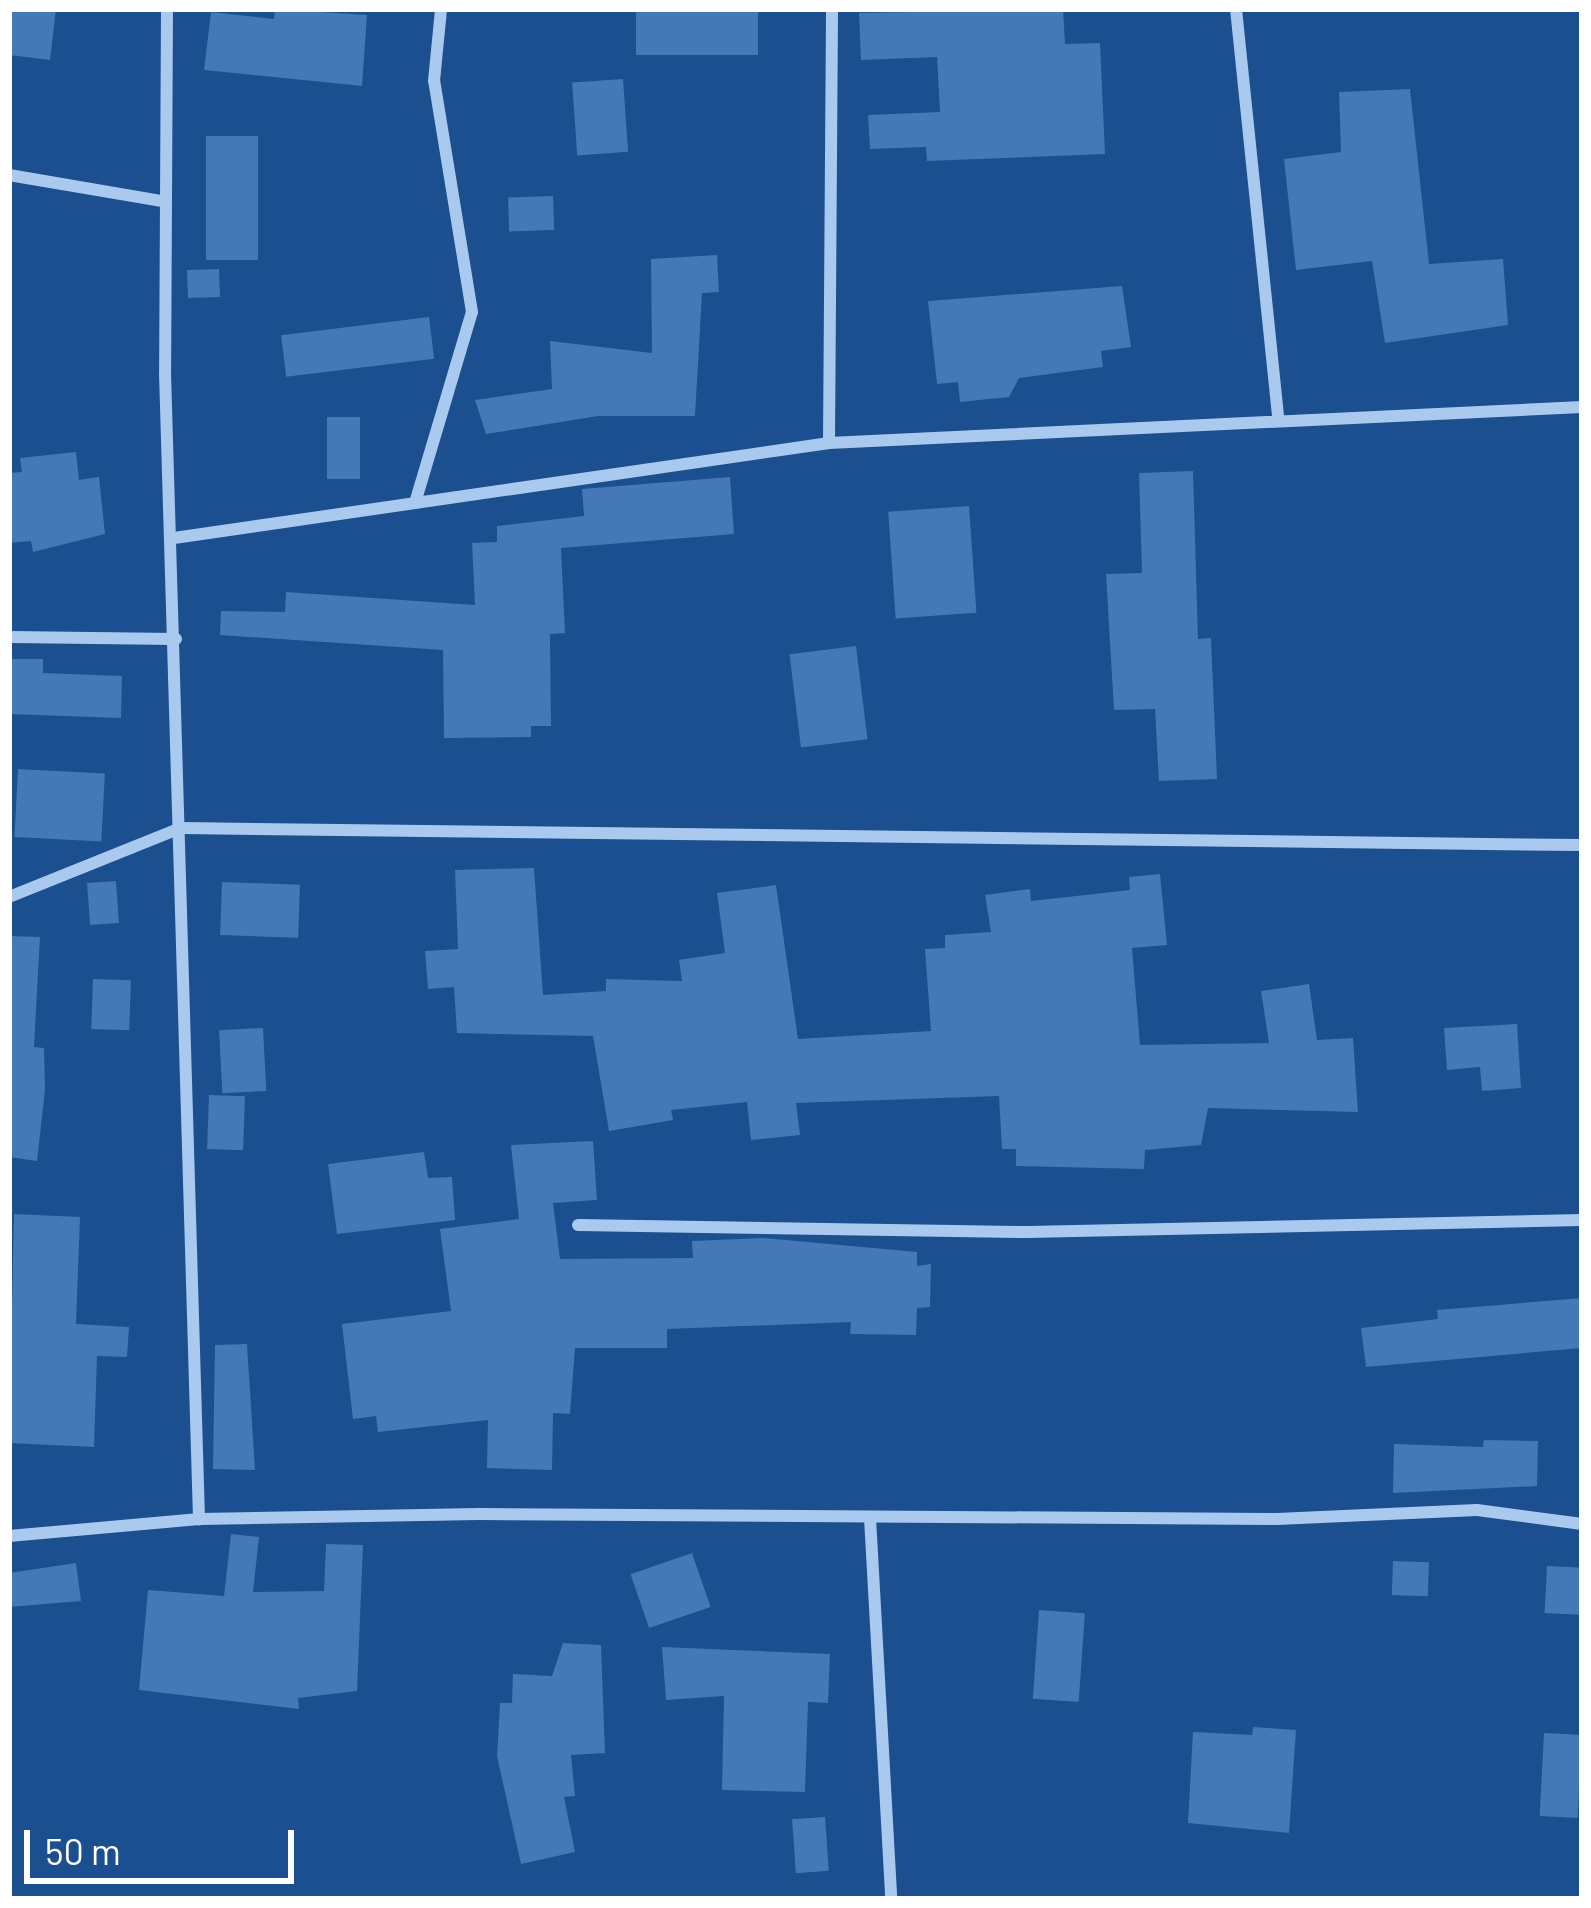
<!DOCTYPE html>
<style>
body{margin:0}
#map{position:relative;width:1591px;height:1908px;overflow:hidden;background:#1b4f8f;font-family:Barlow,sans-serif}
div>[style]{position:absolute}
.building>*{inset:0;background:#4478b7;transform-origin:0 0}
.minor>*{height:12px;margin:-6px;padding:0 6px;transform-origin:6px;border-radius:6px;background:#a9c9ee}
span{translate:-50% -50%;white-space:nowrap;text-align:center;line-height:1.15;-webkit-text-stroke:12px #1b4f8f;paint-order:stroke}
.frame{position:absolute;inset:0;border:12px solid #fff;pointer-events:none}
.scale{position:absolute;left:24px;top:1830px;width:270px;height:54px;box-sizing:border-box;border:6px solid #fff;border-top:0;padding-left:15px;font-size:36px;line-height:42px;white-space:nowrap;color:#fff;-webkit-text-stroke:9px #1b4f8f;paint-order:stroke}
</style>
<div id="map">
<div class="building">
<div style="clip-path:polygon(9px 9px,56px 9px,50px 60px,9px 55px)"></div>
<div style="clip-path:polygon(275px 9px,367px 15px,362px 86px,204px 70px,211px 12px,274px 19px)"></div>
<div style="left:636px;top:9px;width:122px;height:46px"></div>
<div style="clip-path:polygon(1063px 9px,1065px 44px,1100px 43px,1105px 154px,927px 161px,926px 147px,870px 149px,868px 115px,940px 112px,937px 57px,861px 60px,859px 13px)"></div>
<div style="left:623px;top:79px;width:73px;height:51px;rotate:86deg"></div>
<div style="clip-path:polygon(1410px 89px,1429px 264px,1503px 259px,1508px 325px,1385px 343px,1372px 261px,1296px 270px,1284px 159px,1341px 152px,1339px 92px)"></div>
<div style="left:206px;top:136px;width:52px;height:124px"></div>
<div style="left:553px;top:196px;width:34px;height:45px;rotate:88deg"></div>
<div style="clip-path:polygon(717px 255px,719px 292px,702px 293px,695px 416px,598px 416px,486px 434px,475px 400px,552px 389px,550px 341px,652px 353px,651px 259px)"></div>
<div style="left:219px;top:269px;width:28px;height:32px;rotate:88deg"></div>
<div style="clip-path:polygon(1122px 286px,1131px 347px,1101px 351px,1103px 367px,1019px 378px,1009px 397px,960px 402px,958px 382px,937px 384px,928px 301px)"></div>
<div style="left:429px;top:317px;width:42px;height:149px;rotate:83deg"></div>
<div style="left:327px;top:417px;width:33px;height:62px"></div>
<div style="clip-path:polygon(76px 452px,79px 480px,99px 477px,105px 534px,33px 552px,31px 541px,9px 543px,9px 473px,22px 472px,20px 458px)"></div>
<div style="clip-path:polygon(1193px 471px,1198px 639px,1211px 638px,1217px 779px,1159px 781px,1155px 709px,1114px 710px,1106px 574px,1142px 573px,1139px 473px)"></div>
<div style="clip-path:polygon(730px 477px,734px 534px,561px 548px,565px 633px,550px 634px,551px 726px,531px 726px,531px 737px,444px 738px,443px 650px,220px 635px,221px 611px,285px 612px,286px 592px,475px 605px,472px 543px,497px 542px,497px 526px,584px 516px,582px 489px)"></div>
<div style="left:969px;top:506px;width:107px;height:81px;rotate:86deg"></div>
<div style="left:856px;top:646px;width:94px;height:67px;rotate:83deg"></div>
<div style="clip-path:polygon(9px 659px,43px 659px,43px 673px,122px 676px,121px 718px,9px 714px)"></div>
<div style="left:18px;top:769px;width:87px;height:68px;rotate:3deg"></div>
<div style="clip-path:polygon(534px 868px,543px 995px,606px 991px,606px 979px,682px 981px,679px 960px,725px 953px,717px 893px,776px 885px,798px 1039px,931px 1031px,925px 949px,945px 948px,945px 935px,991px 932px,985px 895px,1030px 889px,1031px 901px,1130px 890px,1129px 877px,1160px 874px,1167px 945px,1132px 948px,1140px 1045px,1269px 1043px,1261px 991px,1309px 984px,1317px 1040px,1353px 1038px,1358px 1112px,1208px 1108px,1201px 1145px,1145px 1150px,1144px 1169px,1016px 1166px,1016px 1149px,1002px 1149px,999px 1096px,796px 1103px,800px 1135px,751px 1140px,747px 1102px,671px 1110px,673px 1120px,609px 1131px,593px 1036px,457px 1033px,454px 987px,428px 989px,425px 951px,458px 949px,455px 870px)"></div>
<div style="left:116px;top:881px;width:42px;height:29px;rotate:86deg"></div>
<div style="left:222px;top:882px;width:78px;height:53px;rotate:2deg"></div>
<div style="clip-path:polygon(9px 936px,40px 937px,34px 1047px,44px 1048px,45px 1090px,37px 1161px,9px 1157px)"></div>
<div style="left:93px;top:979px;width:38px;height:50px;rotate:2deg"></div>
<div style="clip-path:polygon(1517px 1024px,1521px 1088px,1482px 1091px,1480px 1067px,1447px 1070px,1444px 1028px)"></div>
<div style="left:263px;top:1028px;width:63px;height:44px;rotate:87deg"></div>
<div style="left:209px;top:1095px;width:36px;height:54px;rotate:2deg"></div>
<div style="clip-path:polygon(593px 1141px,597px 1200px,553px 1203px,560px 1259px,693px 1258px,692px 1241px,764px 1238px,917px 1252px,917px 1266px,931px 1264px,930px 1307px,917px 1308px,916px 1335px,850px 1334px,851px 1322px,667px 1329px,667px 1348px,575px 1348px,570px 1414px,553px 1413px,552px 1470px,487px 1468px,488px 1420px,378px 1432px,376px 1416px,353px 1419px,342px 1324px,451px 1311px,440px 1229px,519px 1219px,511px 1145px)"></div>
<div style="clip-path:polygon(424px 1152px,428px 1178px,452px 1177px,455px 1220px,337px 1234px,328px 1164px)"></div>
<div style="clip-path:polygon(14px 1214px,80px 1217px,76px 1324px,129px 1327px,127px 1357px,97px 1356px,94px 1447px,9px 1443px)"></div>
<div style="clip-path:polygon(1582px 1298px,1582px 1348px,1366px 1367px,1361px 1328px,1438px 1319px,1437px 1310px)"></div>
<div style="clip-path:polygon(247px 1344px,255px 1470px,213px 1469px,215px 1345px)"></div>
<div style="clip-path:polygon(1484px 1440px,1538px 1441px,1537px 1486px,1393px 1493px,1394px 1444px,1483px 1447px)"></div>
<div style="clip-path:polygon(231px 1534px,259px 1537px,253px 1592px,324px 1591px,326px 1544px,363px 1545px,357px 1691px,298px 1698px,299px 1709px,139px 1690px,148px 1590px,224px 1596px)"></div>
<div style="left:692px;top:1553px;width:57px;height:65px;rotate:71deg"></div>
<div style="left:1393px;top:1561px;width:36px;height:34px;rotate:2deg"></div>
<div style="clip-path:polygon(76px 1563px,81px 1601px,9px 1607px,9px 1573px)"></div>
<div style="left:1547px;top:1566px;width:35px;height:47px;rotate:3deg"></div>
<div style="left:1039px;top:1610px;width:46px;height:89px;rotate:4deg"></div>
<div style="clip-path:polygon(563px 1643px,601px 1645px,605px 1753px,571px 1755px,575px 1796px,564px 1797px,575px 1852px,521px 1864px,497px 1756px,500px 1703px,512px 1703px,513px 1674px,552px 1676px)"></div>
<div style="clip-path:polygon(662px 1647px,830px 1654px,828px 1703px,808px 1702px,805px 1792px,722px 1790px,724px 1696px,666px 1700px)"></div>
<div style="clip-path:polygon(1253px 1727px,1296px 1730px,1289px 1833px,1188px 1823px,1193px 1732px,1252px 1735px)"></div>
<div style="left:1544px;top:1733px;width:38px;height:83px;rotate:3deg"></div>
<div style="left:825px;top:1817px;width:54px;height:33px;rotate:86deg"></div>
</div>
<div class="minor">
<div style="left:167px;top:9px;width:364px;rotate:90.3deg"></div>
<div style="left:165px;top:373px;width:1147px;rotate:88.3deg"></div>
<div style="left:1236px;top:9px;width:411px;rotate:84.1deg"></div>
<div style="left:9px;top:175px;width:154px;rotate:9.7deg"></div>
<div style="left:829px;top:443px;width:434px;rotate:-89.6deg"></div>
<div style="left:415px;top:503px;width:199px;rotate:-73.4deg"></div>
<div style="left:472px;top:312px;width:234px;rotate:-99.3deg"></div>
<div style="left:434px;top:81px;width:72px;rotate:-84.4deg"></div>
<div style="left:174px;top:538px;width:662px;rotate:-8.25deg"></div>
<div style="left:829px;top:443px;width:754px;rotate:-2.74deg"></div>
<div style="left:9px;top:637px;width:167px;rotate:0.7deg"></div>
<div style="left:9px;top:897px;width:185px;rotate:-21.9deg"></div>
<div style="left:181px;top:828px;width:1401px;rotate:0.7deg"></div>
<div style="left:578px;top:1225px;width:450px;rotate:0.9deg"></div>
<div style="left:1028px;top:1232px;width:554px;rotate:-1.24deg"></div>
<div style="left:870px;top:1518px;width:382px;rotate:86.8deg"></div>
<div style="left:9px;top:1536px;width:191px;rotate:-5.1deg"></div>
<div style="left:199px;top:1519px;width:280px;rotate:-1deg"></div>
<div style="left:479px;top:1514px;width:798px;rotate:0.36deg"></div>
<div style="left:1277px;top:1519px;width:200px;rotate:-2.6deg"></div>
<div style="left:1477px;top:1510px;width:106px;rotate:7.6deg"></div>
</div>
<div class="frame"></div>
<div class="scale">50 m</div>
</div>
